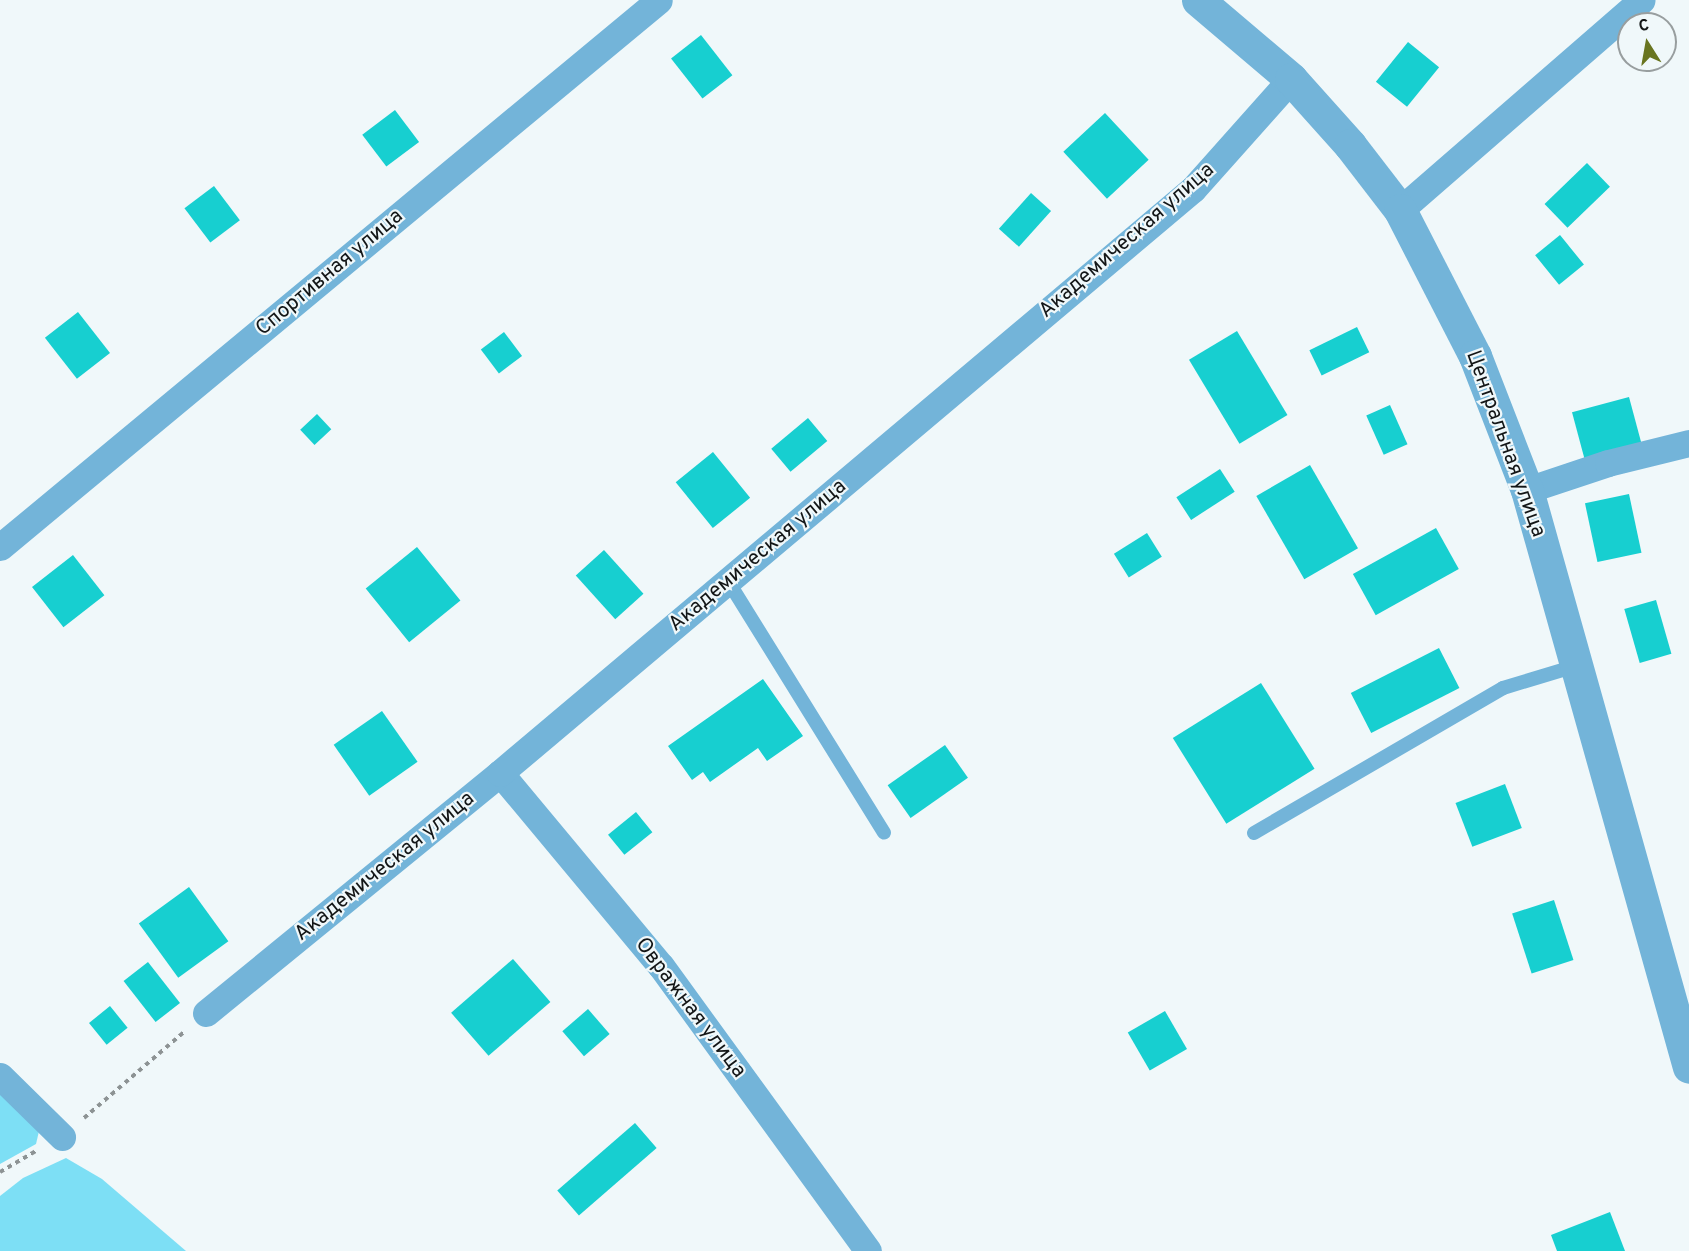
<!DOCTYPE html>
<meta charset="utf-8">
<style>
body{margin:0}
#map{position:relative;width:1689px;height:1251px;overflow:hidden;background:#f0f8fa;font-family:Overpass,sans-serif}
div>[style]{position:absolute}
.green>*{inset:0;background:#7ddff5}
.building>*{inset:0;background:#17cfd0;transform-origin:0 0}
.path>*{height:4px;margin-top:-2px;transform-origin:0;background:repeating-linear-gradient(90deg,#8d9394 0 4.5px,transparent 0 9px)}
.service>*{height:14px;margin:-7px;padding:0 7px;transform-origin:7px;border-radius:7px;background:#73b4d9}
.minor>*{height:27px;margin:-13.5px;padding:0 13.5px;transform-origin:13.5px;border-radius:13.5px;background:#73b4d9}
.tertiary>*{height:33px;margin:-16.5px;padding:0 16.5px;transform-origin:16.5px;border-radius:16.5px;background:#73b4d9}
span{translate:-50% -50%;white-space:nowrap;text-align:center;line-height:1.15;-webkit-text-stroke:4.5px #f0f8fa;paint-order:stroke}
.street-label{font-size:21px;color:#131617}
.north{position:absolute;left:1617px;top:12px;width:60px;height:60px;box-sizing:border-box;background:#f0f8fa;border:2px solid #989e9f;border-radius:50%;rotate:349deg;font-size:16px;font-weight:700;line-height:24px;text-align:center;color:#131617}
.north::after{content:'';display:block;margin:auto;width:21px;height:27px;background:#697520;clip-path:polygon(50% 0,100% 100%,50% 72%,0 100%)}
</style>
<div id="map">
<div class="green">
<div style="clip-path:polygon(0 1084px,40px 1127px,36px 1144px,0 1164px)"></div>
<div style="clip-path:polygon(66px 1158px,102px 1179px,186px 1251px,0 1251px,0 1196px,23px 1178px)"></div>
</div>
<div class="building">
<div style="left:701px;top:35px;width:51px;height:38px;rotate:52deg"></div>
<div style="left:1408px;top:42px;width:40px;height:51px;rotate:39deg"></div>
<div style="left:395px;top:110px;width:40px;height:41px;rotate:53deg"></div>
<div style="left:1105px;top:113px;width:64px;height:57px;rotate:47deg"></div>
<div style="left:1587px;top:163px;width:33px;height:59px;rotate:46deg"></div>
<div style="left:214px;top:186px;width:43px;height:37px;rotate:53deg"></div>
<div style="left:1031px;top:193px;width:27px;height:48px;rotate:42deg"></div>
<div style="left:1560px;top:235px;width:38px;height:32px;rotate:51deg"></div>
<div style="left:78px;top:312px;width:52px;height:42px;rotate:52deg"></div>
<div style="left:1357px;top:327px;width:28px;height:53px;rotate:64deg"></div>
<div style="left:1237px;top:331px;width:98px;height:56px;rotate:59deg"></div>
<div style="left:504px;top:332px;width:30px;height:29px;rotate:53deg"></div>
<div style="left:1629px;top:397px;width:50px;height:59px;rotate:75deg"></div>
<div style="left:1390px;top:405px;width:43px;height:26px;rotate:66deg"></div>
<div style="left:317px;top:414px;width:21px;height:23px;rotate:47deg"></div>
<div style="left:808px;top:418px;width:30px;height:48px;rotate:50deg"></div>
<div style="left:713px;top:452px;width:59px;height:48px;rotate:51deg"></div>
<div style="left:1310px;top:465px;width:96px;height:62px;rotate:60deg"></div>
<div style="left:1220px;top:469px;width:27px;height:52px;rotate:57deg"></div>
<div style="left:1629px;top:494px;width:60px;height:45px;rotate:78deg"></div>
<div style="left:1436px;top:528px;width:47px;height:95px;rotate:61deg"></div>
<div style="left:1147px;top:533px;width:28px;height:39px;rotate:58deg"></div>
<div style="left:417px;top:547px;width:69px;height:66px;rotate:51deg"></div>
<div style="left:604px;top:550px;width:59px;height:38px;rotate:48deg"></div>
<div style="left:73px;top:555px;width:51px;height:52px;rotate:52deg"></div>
<div style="left:1656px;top:600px;width:56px;height:33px;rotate:74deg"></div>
<div style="left:1439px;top:648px;width:45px;height:99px;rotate:63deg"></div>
<div style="clip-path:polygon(763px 679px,803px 736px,767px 761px,758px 748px,710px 782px,703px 772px,692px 780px,668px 746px)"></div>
<div style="left:1261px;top:683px;width:101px;height:104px;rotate:58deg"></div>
<div style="left:382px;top:711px;width:62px;height:59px;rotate:55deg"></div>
<div style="left:945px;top:745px;width:40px;height:70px;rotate:55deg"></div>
<div style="left:1505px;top:784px;width:47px;height:53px;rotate:69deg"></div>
<div style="left:636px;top:812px;width:26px;height:36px;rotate:51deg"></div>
<div style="left:189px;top:887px;width:67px;height:62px;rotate:54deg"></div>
<div style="left:1554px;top:900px;width:63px;height:44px;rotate:72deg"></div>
<div style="left:513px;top:959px;width:57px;height:82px;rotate:49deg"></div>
<div style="left:148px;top:962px;width:52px;height:31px;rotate:52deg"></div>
<div style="left:110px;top:1006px;width:28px;height:27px;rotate:51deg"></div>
<div style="left:588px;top:1009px;width:33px;height:34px;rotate:49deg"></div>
<div style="left:1165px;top:1011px;width:44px;height:43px;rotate:60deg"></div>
<div style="left:635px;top:1123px;width:33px;height:103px;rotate:49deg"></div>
<div style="clip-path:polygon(1610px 1212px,1625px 1251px,1557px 1251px,1551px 1235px)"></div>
</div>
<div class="path">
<div style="left:84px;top:1118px;width:133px;rotate:-40.7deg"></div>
<div style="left:0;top:1172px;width:42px;rotate:-30.3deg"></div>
</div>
<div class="service">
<div style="left:728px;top:581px;width:296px;rotate:58.2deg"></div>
<div style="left:1254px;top:833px;width:288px;rotate:-30.2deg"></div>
<div style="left:1503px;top:688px;width:76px;rotate:-16.8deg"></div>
</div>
<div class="minor">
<div style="left:1400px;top:210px;width:320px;rotate:-41deg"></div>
<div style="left:1527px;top:490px;width:85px;rotate:-18.4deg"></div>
<div style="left:1608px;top:463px;width:83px;rotate:-13.9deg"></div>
<div style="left:0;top:547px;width:856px;rotate:-39.69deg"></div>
<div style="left:500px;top:773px;width:251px;rotate:50.2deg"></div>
<div style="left:661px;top:966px;width:352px;rotate:54deg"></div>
<div style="left:206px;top:1013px;width:380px;rotate:-39.2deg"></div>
<div style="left:500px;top:773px;width:906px;rotate:-40.12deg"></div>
<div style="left:1193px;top:189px;width:147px;rotate:-48.3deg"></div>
<div style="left:0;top:1076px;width:87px;rotate:44.5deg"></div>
</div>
<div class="tertiary">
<div style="left:1198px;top:0;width:122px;rotate:40.3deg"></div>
<div style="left:1291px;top:79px;width:89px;rotate:48.2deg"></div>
<div style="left:1350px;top:145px;width:82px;rotate:52.4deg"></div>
<div style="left:1400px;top:210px;width:164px;rotate:62.8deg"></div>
<div style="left:1475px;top:356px;width:144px;rotate:68.8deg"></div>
<div style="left:1527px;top:490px;width:599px;rotate:74.32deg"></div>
</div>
<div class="street-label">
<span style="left:1127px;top:241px;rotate:-41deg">Академическая улица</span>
<span style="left:330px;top:273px;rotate:-40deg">Спортивная улица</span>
<span style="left:1505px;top:444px;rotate:70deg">Центральная улица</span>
<span style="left:758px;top:556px;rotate:-40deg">Академическая улица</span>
<span style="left:385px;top:867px;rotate:-39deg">Академическая улица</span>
<span style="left:690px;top:1008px;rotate:53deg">Овражная улица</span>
</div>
<div class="north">С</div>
</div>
